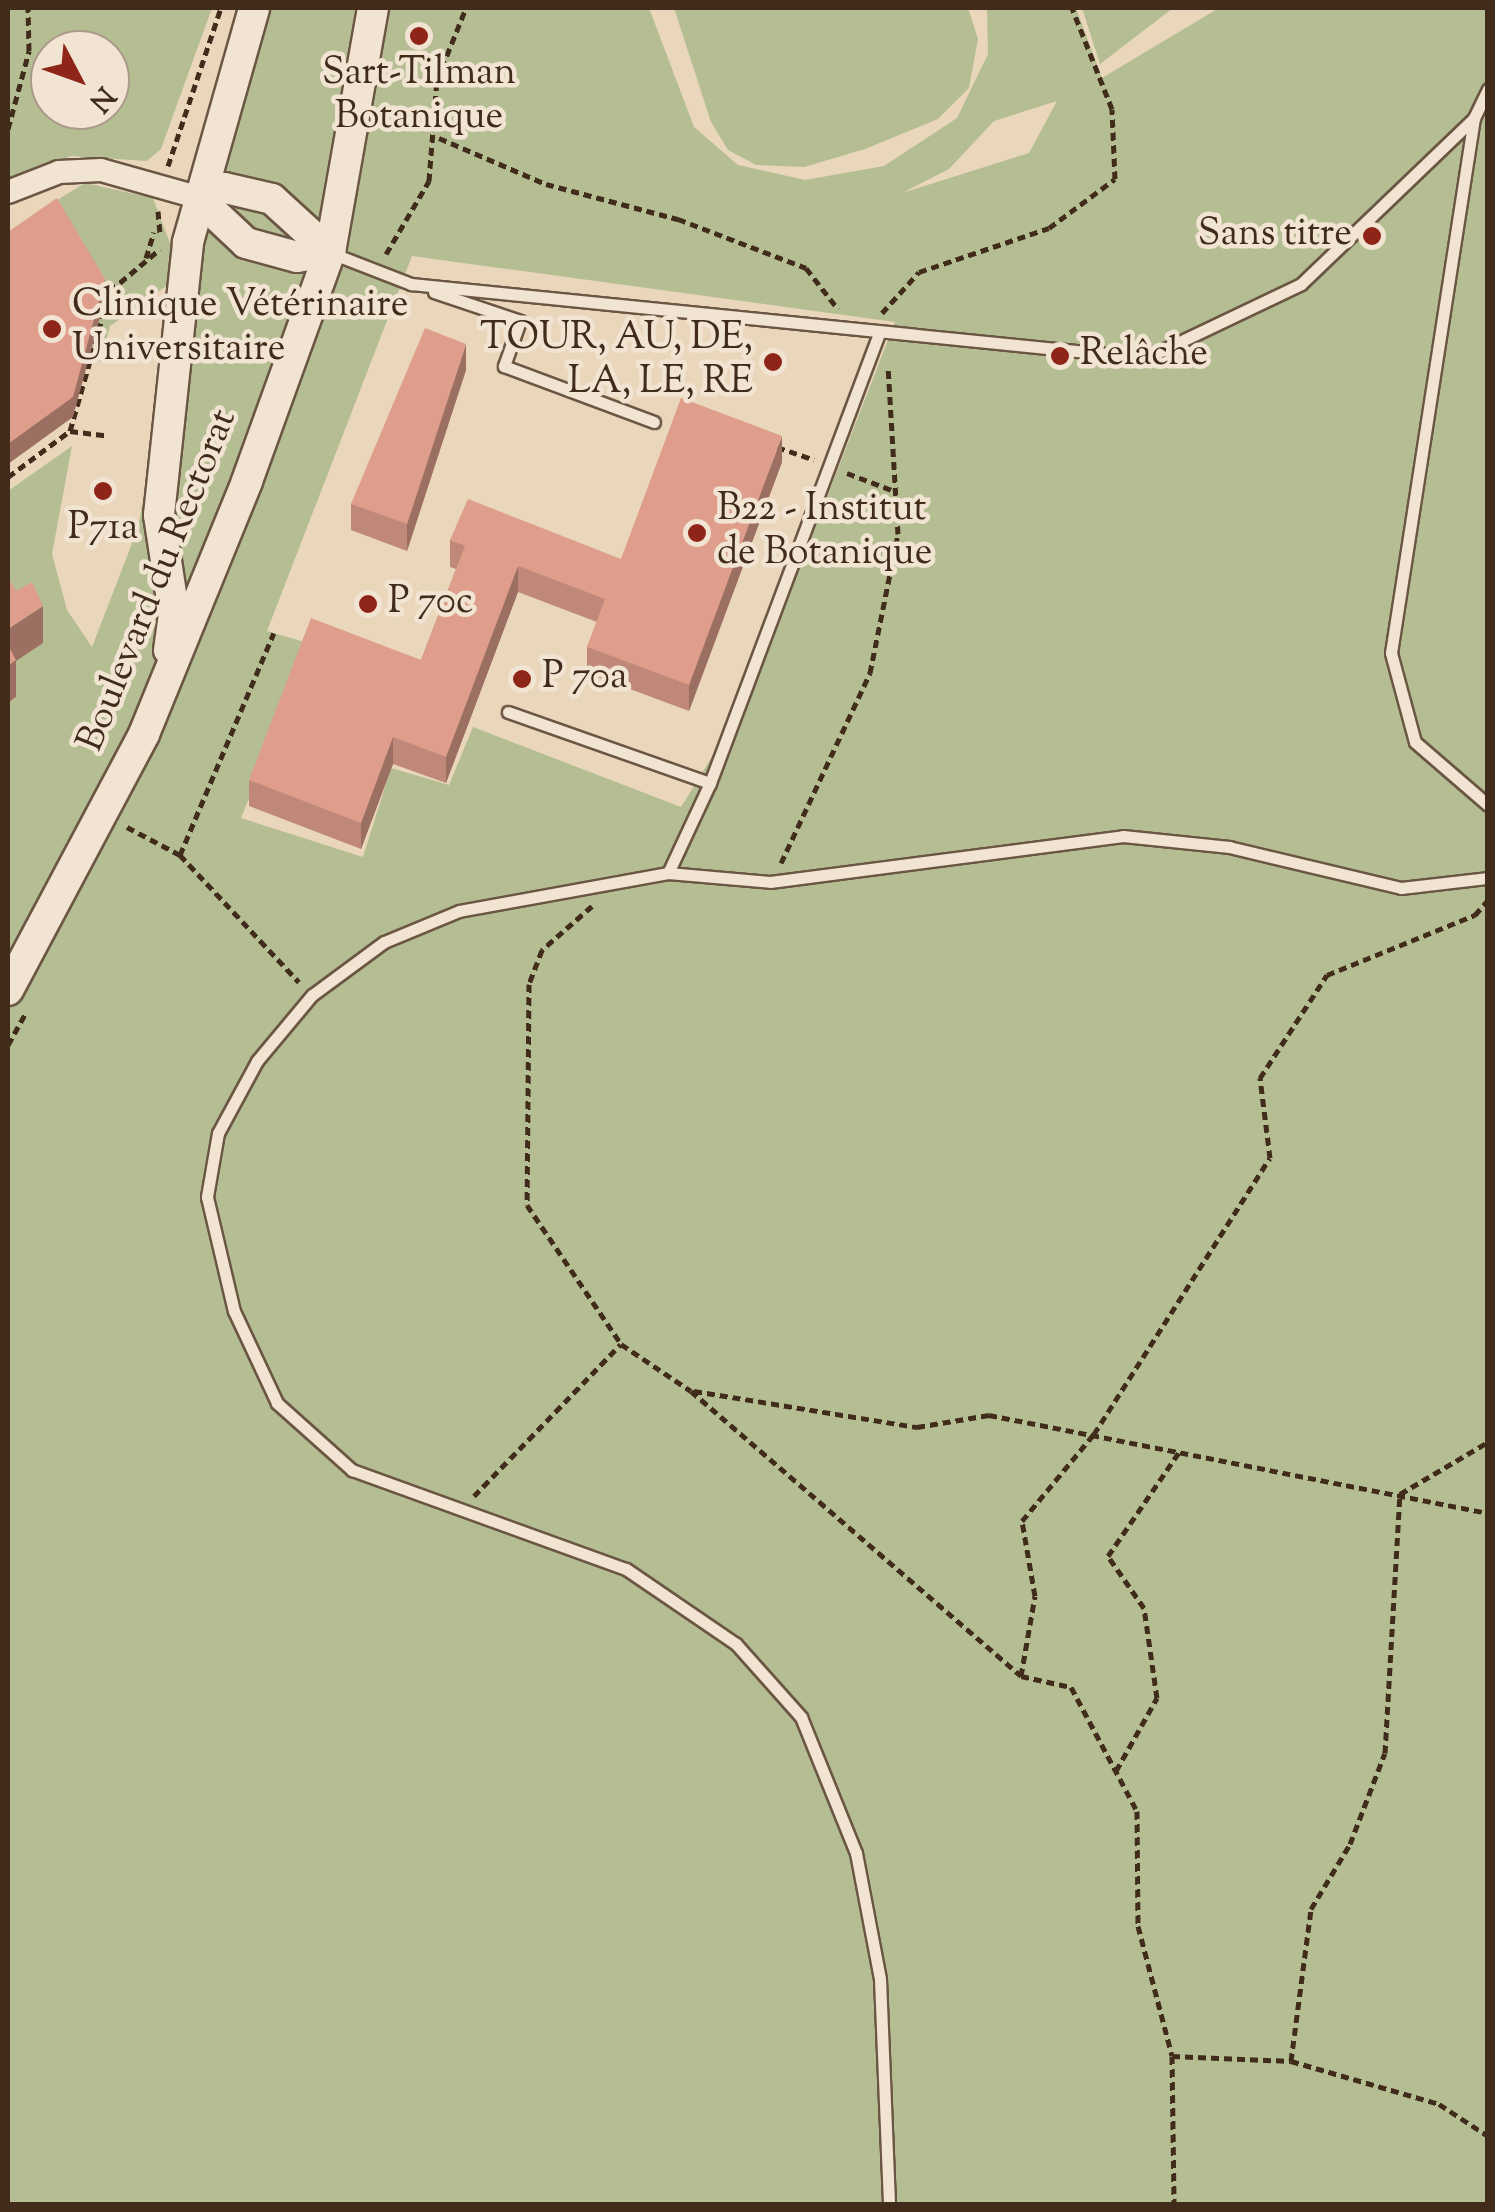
<!DOCTYPE html>
<meta charset="utf-8">
<style>
body{margin:0}
#map{position:relative;width:1495px;height:2212px;overflow:hidden;background:#e9d6bb;font-family:"Sorts Mill Goudy",serif}
div>[style]{position:absolute}
.green>*{inset:0;background:#b4be92}
.path>*{height:5px;margin-top:-2.5px;transform-origin:0;background:repeating-linear-gradient(90deg,#412c1b 0 8px,transparent 0 13px)}
.roads{filter:drop-shadow(2px 0 #6b5643) drop-shadow(-2px 0 #6b5643) drop-shadow(0 2px #6b5643) drop-shadow(0 -2px #6b5643)}
.lane>*{height:11px;margin:-5.5px;padding:0 5.5px;transform-origin:5.5px;border-radius:5.5px;background:#f1e4d3}
.street>*{height:22px;margin:-11px;padding:0 11px;transform-origin:11px;border-radius:11px;background:#f1e4d3}
.secondary>*{height:30px;margin:-15px;padding:0 15px;transform-origin:15px;border-radius:15px;background:#f1e4d3}
.wall>*{inset:0;background:#bf8878}
.shaded-wall>*{inset:0;background:#9b6f61}
.building>*{inset:0;background:#de9e8b}
.dots>*{width:28px;height:28px;translate:-50% -50%;box-sizing:border-box;border:5px solid #f1e4d3;border-radius:50%}
span{translate:-50% -50%;white-space:nowrap;text-align:center;line-height:1.15;-webkit-text-stroke:9px #f1e4d3;paint-order:stroke}
.poi-label{font-size:38px;color:#412c1b}
.right{translate:-100% -50%;text-align:right}
.left{translate:0 -50%;text-align:left}
.street-label{font-size:38px;color:#412c1b}
.frame{position:absolute;inset:0;border:10px solid #412c1b;pointer-events:none}
.north{position:absolute;left:30px;top:30px;width:100px;height:100px;box-sizing:border-box;background:#f1e4d3;border:2px solid #ab9a89;border-radius:50%;rotate:131deg;font-size:28px;font-weight:700;line-height:40px;text-align:center;color:#412c1b}
.north::after{content:'';display:block;margin:auto;width:35px;height:45px;background:#8f2418;clip-path:polygon(50% 0,100% 100%,50% 72%,0 100%)}
</style>
<div id="map">
<div class="green">
<div style="clip-path:polygon(evenodd,8px 8px,212px 8px,161px 149px,147px 161px,71px 156px,8px 180px,8px 8px,50px 50px,110px 50px,110px 110px,50px 110px,50px 50px)"></div>
<div style="clip-path:polygon(evenodd,254px 8px,649px 8px,694px 127px,738px 165px,805px 180px,884px 166px,957px 118px,988px 54px,987px 8px,1076px 8px,1102px 78px,1219px 8px,1487px 8px,1487px 2204px,8px 2204px,8px 703px,16px 697px,8px 667px,8px 491px,72px 446px,52px 554px,67px 610px,92px 647px,138px 528px,181px 295px,254px 8px,1057px 101px,1029px 153px,902px 193px,949px 169px,994px 121px,1057px 101px,254px 8px,412px 256px,895px 322px,750px 695px,681px 807px,473px 727px,449px 785px,391px 768px,363px 857px,241px 818px,311px 644px,267px 631px,412px 256px)"></div>
<div style="clip-path:polygon(674px 8px,968px 8px,978px 39px,969px 88px,938px 119px,865px 149px,804px 167px,756px 165px,728px 150px,711px 122px)"></div>
<div style="clip-path:polygon(1082px 8px,1173px 8px,1100px 64px)"></div>
<div style="clip-path:polygon(85px 183px,153px 198px,171px 246px,169px 284px,110px 326px,100px 362px,89px 359px,105px 299px,26px 228px,31px 216px)"></div>
</div>
<div class="path">
<div style="left:8px;top:129px;width:81px;rotate:-74.9deg"></div>
<div style="left:29px;top:51px;width:43px;rotate:-91.3deg"></div>
<div style="left:439px;top:138px;width:116px;rotate:23.3deg"></div>
<div style="left:546px;top:184px;width:137px;rotate:14.9deg"></div>
<div style="left:678px;top:219px;width:137px;rotate:20.9deg"></div>
<div style="left:806px;top:268px;width:52px;rotate:52deg"></div>
<div style="left:168px;top:166px;width:167px;rotate:-71.5deg"></div>
<div style="left:158px;top:211px;width:24px;rotate:85deg"></div>
<div style="left:386px;top:254px;width:85px;rotate:-59.5deg"></div>
<div style="left:429px;top:181px;width:101px;rotate:-85.5deg"></div>
<div style="left:437px;top:80px;width:78px;rotate:-68.1deg"></div>
<div style="left:146px;top:258px;width:27px;rotate:-73deg"></div>
<div style="left:882px;top:313px;width:55px;rotate:-47.9deg"></div>
<div style="left:919px;top:272px;width:137px;rotate:-18.7deg"></div>
<div style="left:1049px;top:228px;width:82px;rotate:-36.6deg"></div>
<div style="left:1115px;top:179px;width:70px;rotate:-92.5deg"></div>
<div style="left:1112px;top:109px;width:109px;rotate:-111.6deg"></div>
<div style="left:70px;top:431px;width:146px;rotate:-74.1deg"></div>
<div style="left:110px;top:291px;width:65px;rotate:-40deg"></div>
<div style="left:777px;top:447px;width:39px;rotate:19deg"></div>
<div style="left:847px;top:473px;width:53px;rotate:20.8deg"></div>
<div style="left:8px;top:477px;width:77px;rotate:-36.6deg"></div>
<div style="left:70px;top:431px;width:35px;rotate:7deg"></div>
<div style="left:127px;top:827px;width:60px;rotate:27.8deg"></div>
<div style="left:180px;top:855px;width:174px;rotate:46.9deg"></div>
<div style="left:180px;top:855px;width:241px;rotate:-67.1deg"></div>
<div style="left:781px;top:863px;width:210px;rotate:-64.9deg"></div>
<div style="left:870px;top:673px;width:142px;rotate:-78.6deg"></div>
<div style="left:898px;top:534px;width:166px;rotate:-93.4deg"></div>
<div style="left:592px;top:906px;width:67px;rotate:138.7deg"></div>
<div style="left:542px;top:950px;width:36px;rotate:111deg"></div>
<div style="left:529px;top:984px;width:221px;rotate:90.5deg"></div>
<div style="left:527px;top:1205px;width:168px;rotate:55.9deg"></div>
<div style="left:621px;top:1344px;width:84px;rotate:33.9deg"></div>
<div style="left:691px;top:1391px;width:436px;rotate:40.8deg"></div>
<div style="left:1021px;top:1676px;width:51px;rotate:12.4deg"></div>
<div style="left:1071px;top:1687px;width:140px;rotate:62deg"></div>
<div style="left:1137px;top:1811px;width:115px;rotate:89.5deg"></div>
<div style="left:1138px;top:1926px;width:134px;rotate:75.3deg"></div>
<div style="left:1172px;top:2056px;width:148px;rotate:89.2deg"></div>
<div style="left:8px;top:1045px;width:37px;rotate:-61deg"></div>
<div style="left:694px;top:1391px;width:226px;rotate:9.2deg"></div>
<div style="left:917px;top:1427px;width:73px;rotate:-9.5deg"></div>
<div style="left:989px;top:1415px;width:509px;rotate:11.11deg"></div>
<div style="left:1400px;top:1494px;width:102px;rotate:-30.6deg"></div>
<div style="left:474px;top:1496px;width:211px;rotate:-46deg"></div>
<div style="left:1021px;top:1676px;width:81px;rotate:-80.1deg"></div>
<div style="left:1035px;top:1596px;width:76px;rotate:-99.8deg"></div>
<div style="left:1022px;top:1521px;width:113px;rotate:-50.4deg"></div>
<div style="left:1094px;top:1434px;width:327px;rotate:-57.5deg"></div>
<div style="left:1270px;top:1158px;width:81px;rotate:-97.1deg"></div>
<div style="left:1260px;top:1078px;width:123px;rotate:-57deg"></div>
<div style="left:1327px;top:975px;width:160px;rotate:-22.1deg"></div>
<div style="left:1475px;top:915px;width:20px;rotate:-49deg"></div>
<div style="left:1116px;top:1771px;width:84px;rotate:-60.7deg"></div>
<div style="left:1157px;top:1698px;width:91px;rotate:-98.2deg"></div>
<div style="left:1144px;top:1608px;width:63px;rotate:-124.7deg"></div>
<div style="left:1108px;top:1556px;width:127px;rotate:-55.6deg"></div>
<div style="left:1172px;top:2056px;width:119px;rotate:2.4deg"></div>
<div style="left:1291px;top:2061px;width:154px;rotate:16.2deg"></div>
<div style="left:1439px;top:2104px;width:59px;rotate:33.1deg"></div>
<div style="left:1291px;top:2061px;width:153px;rotate:-82.5deg"></div>
<div style="left:1311px;top:1909px;width:76px;rotate:-59deg"></div>
<div style="left:1350px;top:1844px;width:97px;rotate:-69deg"></div>
<div style="left:1385px;top:1753px;width:259px;rotate:-86.7deg"></div>
</div>
<div class="roads">
<div class="lane">
<div style="left:1474px;top:118px;width:541px;rotate:98.82deg"></div>
<div style="left:1391px;top:653px;width:92px;rotate:74.9deg"></div>
<div style="left:1415px;top:742px;width:96px;rotate:40.8deg"></div>
<div style="left:334px;top:254px;width:83px;rotate:21.3deg"></div>
<div style="left:411px;top:284px;width:739px;rotate:5.75deg"></div>
<div style="left:1146px;top:358px;width:172px;rotate:-25.5deg"></div>
<div style="left:1301px;top:284px;width:240px;rotate:-43.8deg"></div>
<div style="left:1474px;top:118px;width:32px;rotate:-64deg"></div>
<div style="left:434px;top:292px;width:91px;rotate:18.6deg"></div>
<div style="left:520px;top:321px;width:48px;rotate:109.6deg"></div>
<div style="left:504px;top:366px;width:160px;rotate:20.5deg"></div>
<div style="left:508px;top:712px;width:214px;rotate:19.4deg"></div>
<div style="left:710px;top:783px;width:481px;rotate:-69.4deg"></div>
<div style="left:710px;top:783px;width:99px;rotate:115deg"></div>
<div style="left:668px;top:873px;width:212px;rotate:169.7deg"></div>
<div style="left:459px;top:911px;width:81px;rotate:157.5deg"></div>
<div style="left:384px;top:942px;width:89px;rotate:143.6deg"></div>
<div style="left:312px;top:995px;width:86px;rotate:129.8deg"></div>
<div style="left:257px;top:1061px;width:82px;rotate:118.4deg"></div>
<div style="left:218px;top:1133px;width:65px;rotate:99.8deg"></div>
<div style="left:207px;top:1197px;width:117px;rotate:76.7deg"></div>
<div style="left:234px;top:1311px;width:102px;rotate:64.9deg"></div>
<div style="left:277px;top:1403px;width:101px;rotate:41.8deg"></div>
<div style="left:352px;top:1470px;width:291px;rotate:19.9deg"></div>
<div style="left:626px;top:1569px;width:133px;rotate:34.3deg"></div>
<div style="left:736px;top:1644px;width:98px;rotate:48.3deg"></div>
<div style="left:801px;top:1717px;width:147px;rotate:68deg"></div>
<div style="left:856px;top:1853px;width:128px;rotate:79.2deg"></div>
<div style="left:880px;top:1979px;width:225px;rotate:87.7deg"></div>
<div style="left:668px;top:873px;width:102px;rotate:5deg"></div>
<div style="left:770px;top:882px;width:356px;rotate:-7.4deg"></div>
<div style="left:1123px;top:836px;width:107px;rotate:5.9deg"></div>
<div style="left:1229px;top:847px;width:177px;rotate:13.4deg"></div>
<div style="left:1401px;top:888px;width:88px;rotate:-6.6deg"></div>
</div>
<div class="street">
<div style="left:8px;top:192px;width:55px;rotate:-21.4deg"></div>
<div style="left:59px;top:172px;width:42px;rotate:-2.7deg"></div>
<div style="left:101px;top:170px;width:100px;rotate:15.7deg"></div>
</div>
<div class="secondary">
<div style="left:197px;top:197px;width:29px;rotate:-18deg"></div>
<div style="left:225px;top:188px;width:48px;rotate:13.2deg"></div>
<div style="left:272px;top:199px;width:79px;rotate:42.4deg"></div>
<div style="left:197px;top:197px;width:67px;rotate:43.2deg"></div>
<div style="left:246px;top:243px;width:53px;rotate:15.4deg"></div>
<div style="left:297px;top:257px;width:33px;rotate:-9deg"></div>
<div style="left:169px;top:650px;width:37px;rotate:-82deg"></div>
<div style="left:174px;top:613px;width:99px;rotate:-98.7deg"></div>
<div style="left:159px;top:515px;width:275px;rotate:-83.9deg"></div>
<div style="left:188px;top:242px;width:243px;rotate:-74.2deg"></div>
<div style="left:8px;top:990px;width:290px;rotate:-62deg"></div>
<div style="left:144px;top:734px;width:273px;rotate:-67.8deg"></div>
<div style="left:247px;top:481px;width:244px;rotate:-70.1deg"></div>
<div style="left:330px;top:252px;width:248px;rotate:-80deg"></div>
</div>
</div>
<div class="wall">
<div style="clip-path:polygon(466px 370px,407px 551px,351px 530px,351px 504px)"></div>
<div style="clip-path:polygon(782px 462px,689px 711px,587px 673px,587px 647px,597px 622px,518px 592px,446px 783px,393px 764px,361px 849px,249px 806px,249px 780px,421px 660px,456px 569px,450px 567px,450px 540px,621px 559px)"></div>
</div>
<div class="shaded-wall">
<div style="clip-path:polygon(105px 279px,105px 299px,73px 417px,8px 464px,8px 444px)"></div>
<div style="clip-path:polygon(466px 344px,466px 370px,407px 551px,407px 524px)"></div>
<div style="clip-path:polygon(782px 436px,782px 462px,689px 711px,689px 685px)"></div>
<div style="clip-path:polygon(518px 566px,518px 592px,446px 783px,446px 757px)"></div>
<div style="clip-path:polygon(43px 606px,43px 643px,16px 661px,16px 697px,8px 703px,8px 629px)"></div>
<div style="clip-path:polygon(393px 737px,393px 764px,361px 849px,361px 823px)"></div>
</div>
<div class="building">
<div style="clip-path:polygon(57px 198px,105px 279px,73px 397px,8px 444px,8px 232px)"></div>
<div style="clip-path:polygon(425px 328px,466px 344px,407px 524px,351px 504px)"></div>
<div style="clip-path:polygon(681px 398px,782px 436px,689px 685px,587px 647px,605px 599px,518px 566px,446px 757px,393px 737px,361px 823px,249px 780px,311px 618px,421px 660px,465px 546px,450px 540px,468px 499px,621px 559px)"></div>
<div style="clip-path:polygon(8px 577px,16px 591px,32px 582px,43px 606px,8px 629px)"></div>
<div style="clip-path:polygon(8px 645px,16px 660px,8px 666px)"></div>
</div>
<div class="dots">
<div style="left:419px;top:36px;background:#8f2418"></div>
<div style="left:1372px;top:236px;background:#8f2418"></div>
<div style="left:52px;top:329px;background:#8f2418"></div>
<div style="left:1060px;top:356px;background:#8f2418"></div>
<div style="left:773px;top:362px;background:#8f2418"></div>
<div style="left:103px;top:491px;background:#8f2418"></div>
<div style="left:697px;top:533px;background:#8f2418"></div>
<div style="left:368px;top:604px;background:#8f2418"></div>
<div style="left:522px;top:679px;background:#8f2418"></div>
</div>
<div class="poi-label">
<span style="left:419px;top:97px">Sart-Tilman<br>Botanique</span>
<span class="right" style="left:1352px;top:236px">Sans titre</span>
<span class="left" style="left:72px;top:329px">Clinique Vétérinaire<br>Universitaire</span>
<span class="right" style="left:753px;top:362px">TOUR, AU, DE,<br>LA, LE, RE</span>
<span class="left" style="left:1080px;top:356px">Relâche</span>
<span class="left" style="left:717px;top:533px">B22 - Institut<br>de Botanique</span>
<span style="left:103px;top:530px">P71a</span>
<span class="left" style="left:388px;top:604px">P 70c</span>
<span class="left" style="left:542px;top:679px">P 70a</span>
</div>
<div class="street-label">
<span style="left:159px;top:581px;rotate:-68deg">Boulevard du Rectorat</span>
</div>
<div class="frame"></div>
<div class="north">N</div>
</div>
